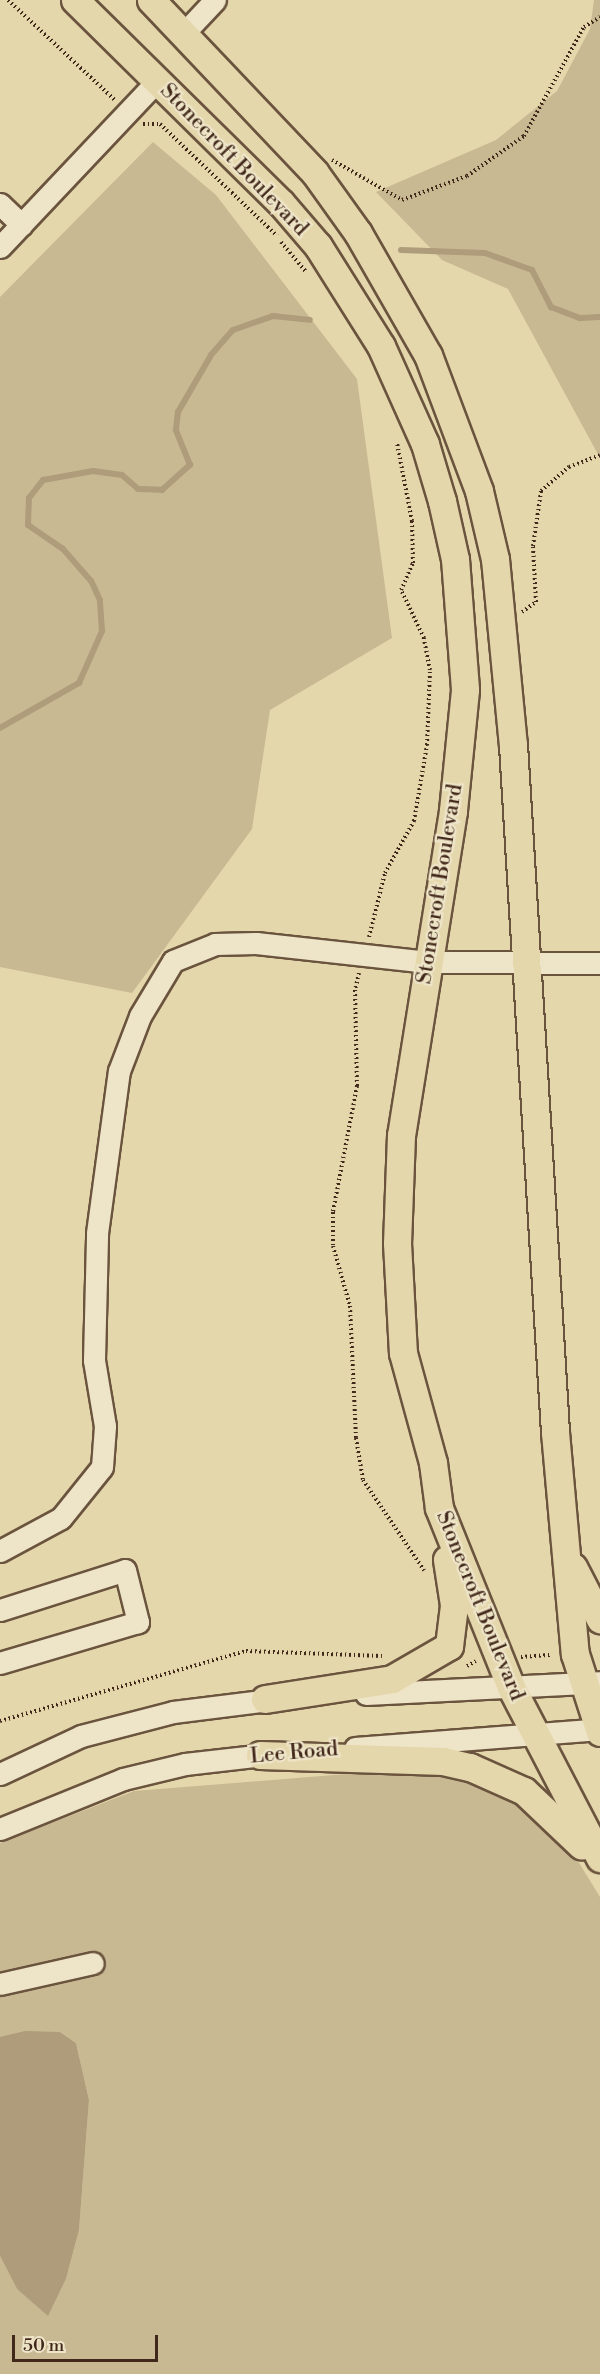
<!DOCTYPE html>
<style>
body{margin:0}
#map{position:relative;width:600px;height:2374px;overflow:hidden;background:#e5d7ac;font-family:"Libre Bodoni",serif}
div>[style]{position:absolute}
.green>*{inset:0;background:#c9b993}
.water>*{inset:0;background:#ae9c7a}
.stream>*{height:6px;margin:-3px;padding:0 3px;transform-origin:3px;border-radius:3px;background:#ae9c7a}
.path>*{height:4px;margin-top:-2px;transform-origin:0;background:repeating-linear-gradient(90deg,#42281a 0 1.5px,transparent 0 4.5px)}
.roads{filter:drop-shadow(2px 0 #6b543e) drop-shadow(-2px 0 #6b543e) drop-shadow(0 2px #6b543e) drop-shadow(0 -2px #6b543e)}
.minor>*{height:21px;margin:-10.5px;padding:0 10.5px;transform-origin:10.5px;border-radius:10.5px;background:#eee5c9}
.major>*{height:27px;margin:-13.5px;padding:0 13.5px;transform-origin:13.5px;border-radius:13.5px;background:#e5d7ac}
span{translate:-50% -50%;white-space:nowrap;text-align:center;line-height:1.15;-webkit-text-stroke:4.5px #eee5c9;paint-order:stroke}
.street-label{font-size:21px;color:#42281a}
.scale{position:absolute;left:12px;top:2335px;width:146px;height:27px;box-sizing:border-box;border:3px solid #42281a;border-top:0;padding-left:8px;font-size:18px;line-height:21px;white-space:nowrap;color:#42281a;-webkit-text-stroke:4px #eee5c9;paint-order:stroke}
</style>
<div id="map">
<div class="green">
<div style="clip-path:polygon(594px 0,600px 0,600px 458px,508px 289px,442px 260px,376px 192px,496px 140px,557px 91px,590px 29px)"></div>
<div style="clip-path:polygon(153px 142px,216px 195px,357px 379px,392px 638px,270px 710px,252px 829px,132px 993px,0 967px,0 297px)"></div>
<div style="clip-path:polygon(422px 1768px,506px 1787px,565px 1840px,600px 1897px,600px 2374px,0 2374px,0 2256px,17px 2289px,48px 2315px,66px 2279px,79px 2230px,89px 2100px,76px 2043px,60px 2032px,0 2037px,0 1843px,134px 1791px)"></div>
</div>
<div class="water">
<div style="clip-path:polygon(25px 2031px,60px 2032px,76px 2043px,89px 2100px,79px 2230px,66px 2279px,48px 2316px,17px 2289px,0 2256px,0 2037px)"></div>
</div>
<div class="stream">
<div style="left:401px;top:250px;width:84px;rotate:2deg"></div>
<div style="left:485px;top:253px;width:50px;rotate:19.9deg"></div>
<div style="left:532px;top:270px;width:42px;rotate:62.8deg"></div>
<div style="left:551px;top:307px;width:31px;rotate:21deg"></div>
<div style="left:580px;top:318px;width:20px;rotate:-3deg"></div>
<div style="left:0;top:728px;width:91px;rotate:-29.7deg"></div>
<div style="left:79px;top:683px;width:57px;rotate:-66.1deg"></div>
<div style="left:102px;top:631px;width:31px;rotate:-94deg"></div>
<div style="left:100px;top:600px;width:21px;rotate:-115deg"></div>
<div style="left:91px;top:581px;width:43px;rotate:-131.2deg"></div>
<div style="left:63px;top:549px;width:42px;rotate:-145.6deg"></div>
<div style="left:28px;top:525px;width:27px;rotate:-88deg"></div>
<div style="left:29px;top:498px;width:23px;rotate:-52deg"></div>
<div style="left:43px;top:480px;width:51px;rotate:-10.2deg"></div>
<div style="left:93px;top:471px;width:29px;rotate:8deg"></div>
<div style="left:122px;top:475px;width:21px;rotate:41deg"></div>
<div style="left:138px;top:489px;width:24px;rotate:2deg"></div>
<div style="left:162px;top:490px;width:38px;rotate:-42deg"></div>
<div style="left:190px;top:465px;width:38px;rotate:-112deg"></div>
<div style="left:176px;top:430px;width:18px;rotate:-84deg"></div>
<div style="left:178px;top:412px;width:66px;rotate:-59.9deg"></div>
<div style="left:211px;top:355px;width:33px;rotate:-49deg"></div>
<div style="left:233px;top:330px;width:42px;rotate:-19.3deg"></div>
<div style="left:273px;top:316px;width:37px;rotate:6deg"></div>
</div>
<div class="path">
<div style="left:8px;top:0;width:146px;rotate:43.1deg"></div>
<div style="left:143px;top:124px;width:17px"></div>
<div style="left:160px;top:124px;width:162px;rotate:43.7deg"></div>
<div style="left:332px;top:160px;width:81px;rotate:29.7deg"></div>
<div style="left:402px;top:200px;width:69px;rotate:-20.3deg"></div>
<div style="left:467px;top:176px;width:70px;rotate:-35.1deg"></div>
<div style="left:524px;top:136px;width:124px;rotate:-61.2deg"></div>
<div style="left:584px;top:27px;width:19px;rotate:-32deg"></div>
<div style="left:281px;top:242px;width:38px;rotate:50deg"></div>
<div style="left:522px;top:612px;width:17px;rotate:-36deg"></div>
<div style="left:536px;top:602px;width:56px;rotate:-93.1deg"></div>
<div style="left:533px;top:546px;width:56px;rotate:-81.7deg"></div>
<div style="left:541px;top:491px;width:37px;rotate:-41deg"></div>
<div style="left:569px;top:467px;width:33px;rotate:-21deg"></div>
<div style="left:369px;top:937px;width:66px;rotate:-76deg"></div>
<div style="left:385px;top:873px;width:60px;rotate:-60.9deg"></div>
<div style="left:414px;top:821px;width:77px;rotate:-80.3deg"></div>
<div style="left:427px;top:745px;width:75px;rotate:-87.7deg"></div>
<div style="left:430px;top:670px;width:33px;rotate:-101deg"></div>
<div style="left:424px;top:638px;width:53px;rotate:-115.6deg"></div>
<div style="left:401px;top:590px;width:30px;rotate:-66deg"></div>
<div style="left:413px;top:563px;width:42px;rotate:-91.4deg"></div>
<div style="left:412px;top:521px;width:79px;rotate:-100.9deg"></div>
<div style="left:359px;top:973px;width:17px;rotate:103deg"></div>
<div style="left:355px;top:990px;width:96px;rotate:88.8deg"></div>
<div style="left:357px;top:1086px;width:128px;rotate:100.8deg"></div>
<div style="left:333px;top:1212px;width:34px;rotate:90deg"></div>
<div style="left:333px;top:1246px;width:62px;rotate:74.2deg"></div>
<div style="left:350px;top:1306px;width:132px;rotate:87.4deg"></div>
<div style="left:356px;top:1438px;width:43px;rotate:80.5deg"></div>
<div style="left:363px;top:1480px;width:109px;rotate:55.9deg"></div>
<div style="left:521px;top:1657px;width:31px;rotate:-4deg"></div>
<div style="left:467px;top:1666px;width:10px;rotate:-29deg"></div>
<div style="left:0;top:1721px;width:256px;rotate:-15.9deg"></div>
<div style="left:246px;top:1651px;width:136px;rotate:2.1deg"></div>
</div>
<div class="roads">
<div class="minor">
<div style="left:184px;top:33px;width:45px;rotate:-46.8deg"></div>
<div style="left:0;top:204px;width:30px;rotate:44deg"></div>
<div style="left:0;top:247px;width:228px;rotate:-46.6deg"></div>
<div style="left:0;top:1551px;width:69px;rotate:-28.4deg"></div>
<div style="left:61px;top:1518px;width:65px;rotate:-51.2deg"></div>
<div style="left:102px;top:1467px;width:41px;rotate:-85.8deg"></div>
<div style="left:105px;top:1426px;width:67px;rotate:-99.5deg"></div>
<div style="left:94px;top:1360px;width:127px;rotate:-88.6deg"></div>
<div style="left:97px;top:1233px;width:163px;rotate:-82.3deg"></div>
<div style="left:119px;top:1071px;width:59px;rotate:-69.1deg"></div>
<div style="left:140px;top:1016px;width:64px;rotate:-59deg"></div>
<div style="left:173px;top:961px;width:45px;rotate:-22deg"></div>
<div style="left:215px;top:944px;width:41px;rotate:-1.4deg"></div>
<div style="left:256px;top:943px;width:173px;rotate:6.3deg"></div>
<div style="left:428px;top:962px;width:172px;rotate:0.3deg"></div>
<div style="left:0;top:1610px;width:131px;rotate:-17.7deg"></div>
<div style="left:125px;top:1570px;width:54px;rotate:76deg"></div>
<div style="left:138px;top:1622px;width:144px;rotate:163.5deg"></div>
<div style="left:366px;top:1694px;width:234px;rotate:-2.9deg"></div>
<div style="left:355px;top:1748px;width:246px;rotate:-4.4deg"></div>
<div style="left:0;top:1774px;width:89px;rotate:-25.1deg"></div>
<div style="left:81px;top:1736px;width:95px;rotate:-14.6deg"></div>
<div style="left:173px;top:1712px;width:106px;rotate:-7.1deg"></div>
<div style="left:0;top:1829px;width:133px;rotate:-22.1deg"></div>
<div style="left:123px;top:1779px;width:64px;rotate:-13.6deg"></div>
<div style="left:185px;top:1764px;width:89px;rotate:-6.5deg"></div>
<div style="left:0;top:1984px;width:95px;rotate:-12.7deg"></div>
</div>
<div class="major">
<div style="left:75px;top:0;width:289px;rotate:44.6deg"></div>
<div style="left:281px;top:203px;width:57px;rotate:49.3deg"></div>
<div style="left:318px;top:246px;width:118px;rotate:57.8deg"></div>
<div style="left:381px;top:346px;width:107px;rotate:65.8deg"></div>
<div style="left:425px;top:444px;width:59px;rotate:73.4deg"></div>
<div style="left:442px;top:501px;width:59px;rotate:77.4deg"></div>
<div style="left:455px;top:559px;width:131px;rotate:85.6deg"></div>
<div style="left:465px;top:690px;width:122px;rotate:95.7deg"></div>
<div style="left:453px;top:811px;width:328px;rotate:99.1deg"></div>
<div style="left:401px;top:1135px;width:108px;rotate:92.1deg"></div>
<div style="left:397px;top:1243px;width:110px;rotate:86.9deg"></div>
<div style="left:403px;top:1353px;width:114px;rotate:74.7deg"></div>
<div style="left:433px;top:1463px;width:45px;rotate:82.4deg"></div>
<div style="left:439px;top:1508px;width:193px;rotate:68.1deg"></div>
<div style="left:511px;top:1687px;width:193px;rotate:62.5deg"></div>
<div style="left:151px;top:0;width:238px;rotate:46.5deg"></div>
<div style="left:315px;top:173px;width:74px;rotate:54.4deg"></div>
<div style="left:358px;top:233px;width:141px;rotate:60.2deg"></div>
<div style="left:428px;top:355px;width:145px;rotate:69.4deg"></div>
<div style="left:479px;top:491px;width:70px;rotate:76.8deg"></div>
<div style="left:495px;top:559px;width:187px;rotate:84.5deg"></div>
<div style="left:513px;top:745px;width:688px;rotate:86.5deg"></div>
<div style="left:555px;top:1432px;width:223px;rotate:84.9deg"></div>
<div style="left:575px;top:1654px;width:82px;rotate:72.2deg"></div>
<div style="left:573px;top:1567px;width:59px;rotate:62.6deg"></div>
<div style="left:265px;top:1699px;width:129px;rotate:-8.9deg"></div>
<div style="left:392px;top:1679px;width:66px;rotate:-30.1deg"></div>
<div style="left:449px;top:1646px;width:41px;rotate:-83deg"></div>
<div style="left:454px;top:1605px;width:46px;rotate:-98.8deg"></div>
<div style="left:260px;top:1755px;width:183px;rotate:1.9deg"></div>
<div style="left:443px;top:1761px;width:28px;rotate:13deg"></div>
<div style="left:470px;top:1767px;width:59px;rotate:24deg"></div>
<div style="left:524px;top:1791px;width:79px;rotate:43.5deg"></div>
</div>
</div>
<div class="street-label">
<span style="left:234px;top:160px;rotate:46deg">Stonecroft Boulevard</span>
<span style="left:440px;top:884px;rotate:-81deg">Stonecroft Boulevard</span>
<span style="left:480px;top:1606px;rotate:68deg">Stonecroft Boulevard</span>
<span style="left:294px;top:1753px;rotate:-5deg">Lee Road</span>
</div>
<div class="scale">50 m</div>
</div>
